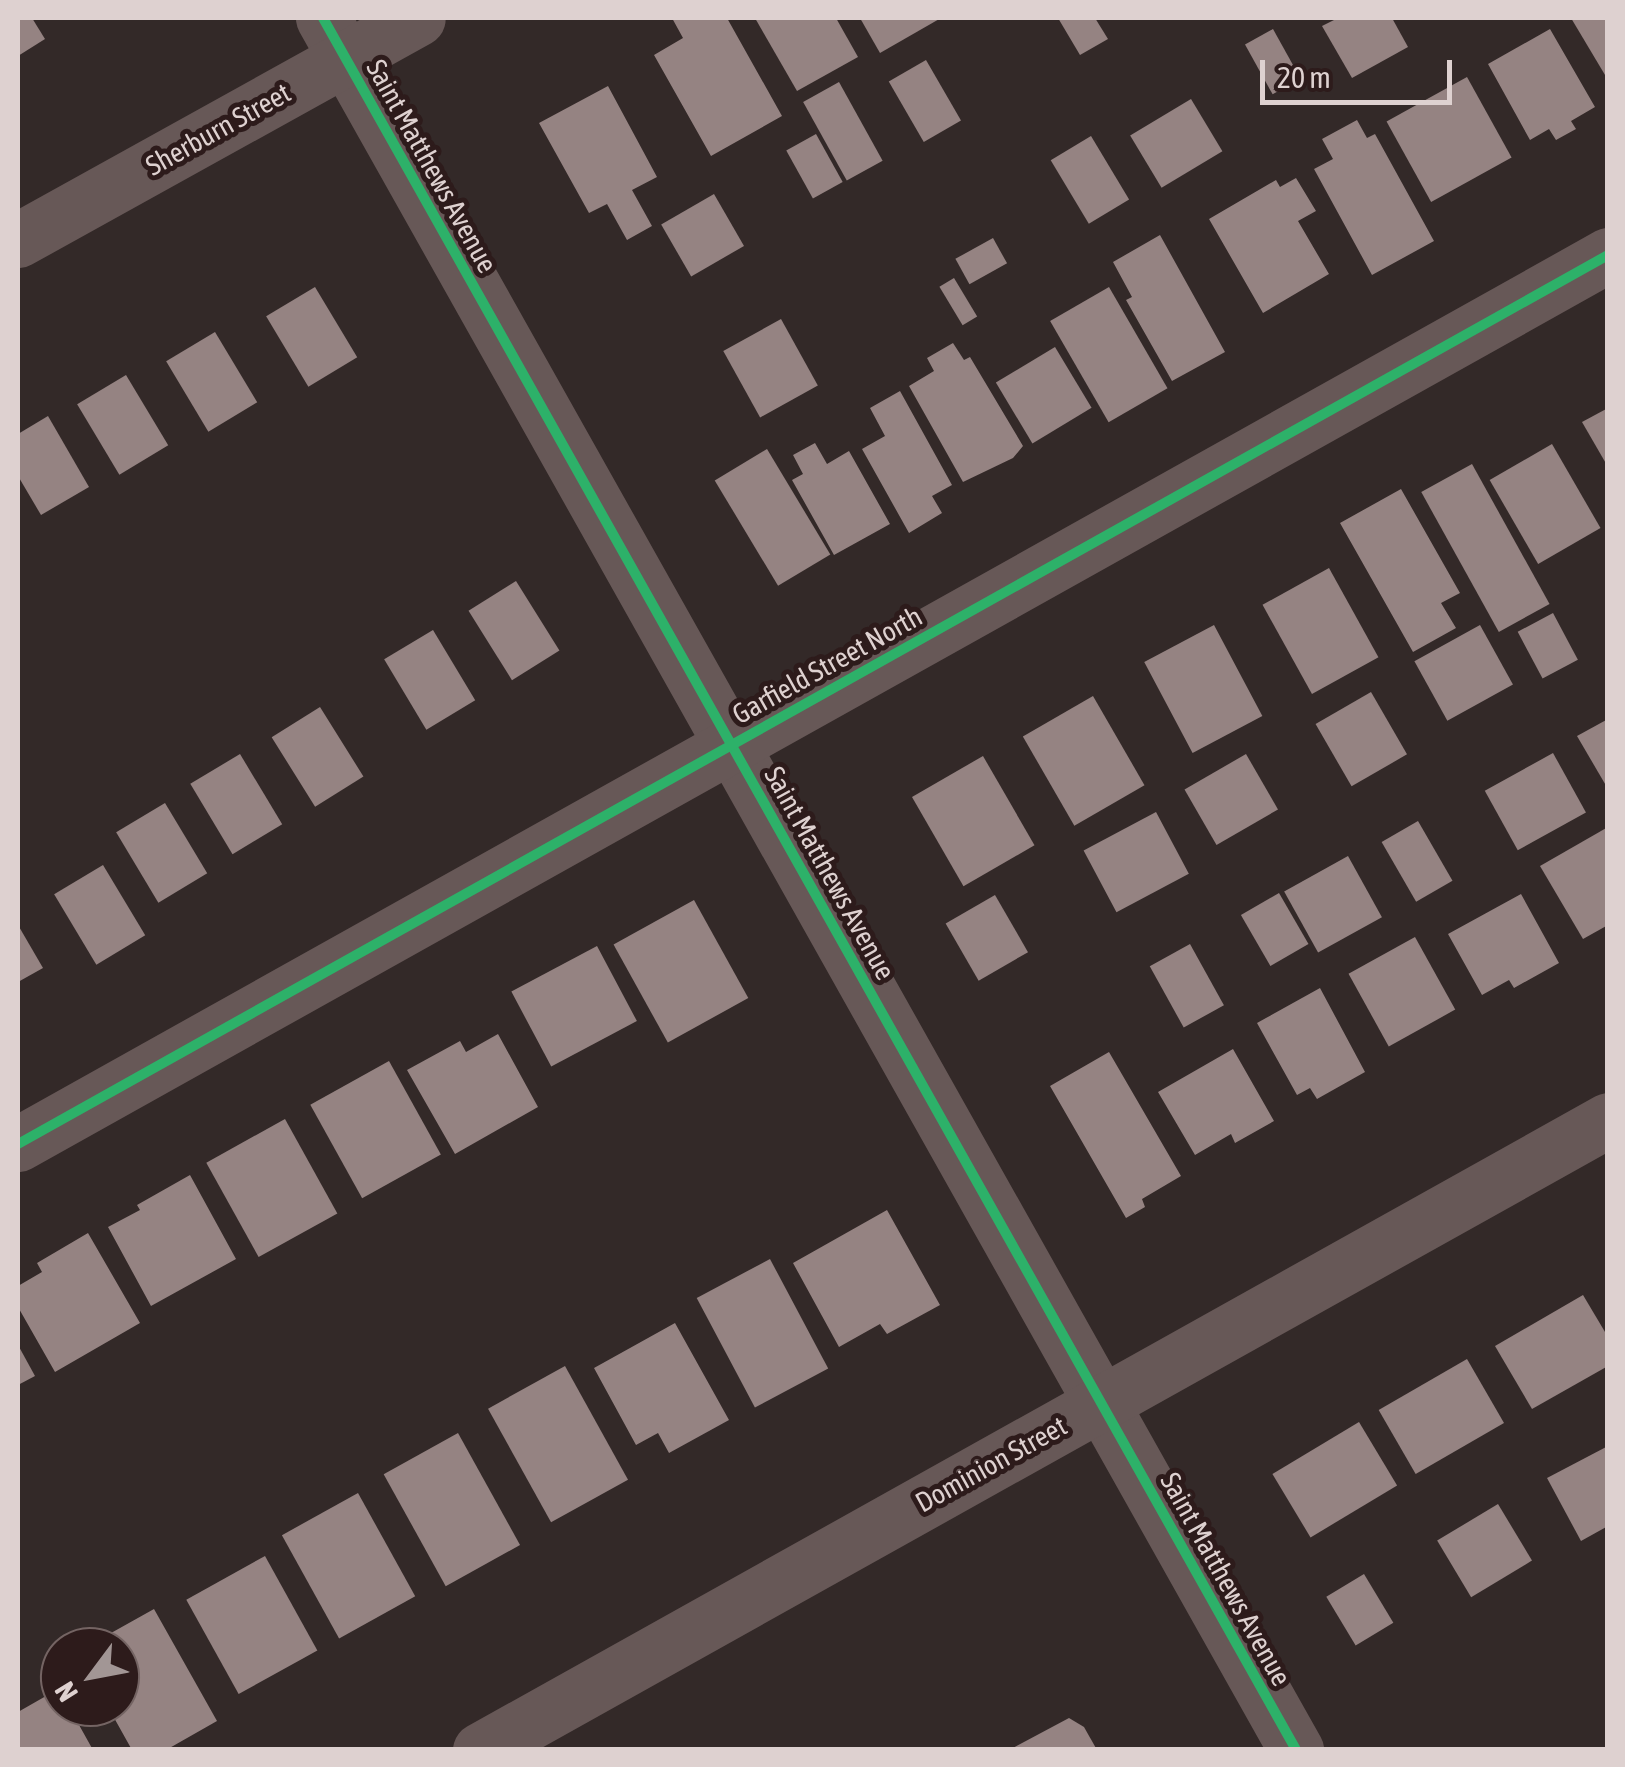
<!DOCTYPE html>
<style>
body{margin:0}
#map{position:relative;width:1625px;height:1767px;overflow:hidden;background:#332928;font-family:"Asap Condensed",sans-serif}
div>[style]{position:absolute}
.building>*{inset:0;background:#958382;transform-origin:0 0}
.minor>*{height:55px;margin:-27.5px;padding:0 27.5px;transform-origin:27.5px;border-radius:27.5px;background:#675857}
.cycleway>*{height:10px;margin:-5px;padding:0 5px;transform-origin:5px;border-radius:5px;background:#2db169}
span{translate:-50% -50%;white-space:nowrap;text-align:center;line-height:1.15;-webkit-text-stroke:10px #2d1b1b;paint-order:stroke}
.street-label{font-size:28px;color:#ded1d0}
.frame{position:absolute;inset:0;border:20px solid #ded1d0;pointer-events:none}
.north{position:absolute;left:40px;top:1627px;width:100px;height:100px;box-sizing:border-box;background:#2d1b1b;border:2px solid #746463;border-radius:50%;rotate:238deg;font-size:28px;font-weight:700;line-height:40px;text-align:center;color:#ded1d0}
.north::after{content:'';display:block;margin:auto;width:35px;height:45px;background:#a29695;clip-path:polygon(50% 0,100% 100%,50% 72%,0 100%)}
.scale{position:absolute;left:1260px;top:60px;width:192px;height:45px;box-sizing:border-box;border:5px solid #ded1d0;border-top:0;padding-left:12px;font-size:30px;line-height:35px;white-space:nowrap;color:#ded1d0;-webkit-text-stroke:8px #2d1b1b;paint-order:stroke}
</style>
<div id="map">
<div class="building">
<div style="clip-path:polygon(18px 18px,32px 18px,45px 39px,18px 56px)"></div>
<div style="clip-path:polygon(672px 18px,727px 18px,782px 116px,711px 156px,654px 55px,683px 38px)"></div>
<div style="clip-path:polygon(755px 18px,836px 18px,858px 57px,797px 91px)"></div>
<div style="clip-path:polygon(860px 18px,941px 18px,880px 53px)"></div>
<div style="clip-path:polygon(1058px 18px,1095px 18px,1108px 39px,1080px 55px)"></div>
<div style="clip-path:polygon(1338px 18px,1392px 18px,1408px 47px,1352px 78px,1322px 26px)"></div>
<div style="clip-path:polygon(1571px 18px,1608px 18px,1608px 80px)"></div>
<div style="left:1273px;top:29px;width:57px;height:32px;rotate:61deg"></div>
<div style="clip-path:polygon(1550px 29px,1595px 107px,1571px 121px,1576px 129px,1556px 140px,1549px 129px,1530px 140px,1488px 64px)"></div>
<div style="left:926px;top:60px;width:70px;height:43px;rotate:60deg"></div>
<div style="left:1467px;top:77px;width:92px;height:92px;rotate:61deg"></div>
<div style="left:839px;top:82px;width:90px;height:41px;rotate:61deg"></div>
<div style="clip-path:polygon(608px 86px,657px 177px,632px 190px,652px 226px,627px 240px,607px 204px,589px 213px,539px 123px)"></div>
<div style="left:1191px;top:99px;width:61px;height:71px;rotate:59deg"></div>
<div style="clip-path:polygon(1357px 120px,1367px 138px,1375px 134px,1434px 241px,1372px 275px,1314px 169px,1333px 159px,1322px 139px)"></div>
<div style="left:816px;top:134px;width:55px;height:34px;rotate:61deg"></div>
<div style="left:1091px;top:136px;width:74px;height:47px;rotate:59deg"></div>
<div style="clip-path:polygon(1296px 178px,1316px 211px,1298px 221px,1329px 274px,1263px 313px,1209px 219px,1276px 180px,1280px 187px)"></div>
<div style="left:714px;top:194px;width:60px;height:61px;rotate:60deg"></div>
<div style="clip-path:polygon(1160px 235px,1225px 352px,1172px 381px,1126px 300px,1132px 297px,1113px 262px)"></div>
<div style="left:993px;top:238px;width:29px;height:43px;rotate:61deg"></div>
<div style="left:954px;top:278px;width:45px;height:17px;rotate:59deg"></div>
<div style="left:315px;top:287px;width:82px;height:57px;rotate:59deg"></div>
<div style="left:1109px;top:287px;width:117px;height:68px;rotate:60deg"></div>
<div style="left:781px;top:319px;width:76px;height:66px;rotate:61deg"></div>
<div style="left:215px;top:332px;width:82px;height:57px;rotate:59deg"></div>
<div style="clip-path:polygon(953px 343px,964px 360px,970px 357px,1023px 446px,1013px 458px,963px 482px,909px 386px,934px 371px,927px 358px)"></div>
<div style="left:1055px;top:347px;width:71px;height:69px;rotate:59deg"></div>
<div style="left:126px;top:375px;width:82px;height:57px;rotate:59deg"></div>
<div style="clip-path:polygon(900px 391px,952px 485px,932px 496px,942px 513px,909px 533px,862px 449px,885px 436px,870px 408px)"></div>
<div style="clip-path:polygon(1608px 408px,1608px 467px,1582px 422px)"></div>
<div style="clip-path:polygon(48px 416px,89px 487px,41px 515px,18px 476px,18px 434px)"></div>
<div style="clip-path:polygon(815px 443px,827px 464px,849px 451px,890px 524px,834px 555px,792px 480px,803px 474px,793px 455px)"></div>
<div style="left:1552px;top:444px;width:97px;height:72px;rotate:60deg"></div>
<div style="left:767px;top:449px;width:123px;height:61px;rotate:59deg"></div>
<div style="left:1472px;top:464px;width:160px;height:58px;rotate:61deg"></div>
<div style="clip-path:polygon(1401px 489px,1460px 593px,1441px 603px,1456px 628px,1413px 652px,1340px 523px)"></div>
<div style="left:1329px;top:568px;width:102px;height:76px;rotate:61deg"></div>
<div style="left:516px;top:581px;width:82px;height:56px;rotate:58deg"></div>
<div style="left:1553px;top:613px;width:53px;height:40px;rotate:62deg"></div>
<div style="left:1214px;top:625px;width:103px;height:79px;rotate:62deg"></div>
<div style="left:1480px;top:625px;width:68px;height:75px;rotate:61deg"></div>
<div style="left:433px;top:630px;width:82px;height:57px;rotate:59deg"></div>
<div style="left:1371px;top:692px;width:72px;height:64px;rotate:60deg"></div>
<div style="left:1093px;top:696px;width:103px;height:81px;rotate:60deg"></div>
<div style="left:320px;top:707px;width:82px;height:57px;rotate:58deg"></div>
<div style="clip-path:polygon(1608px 719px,1608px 789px,1577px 736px)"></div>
<div style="left:1553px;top:753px;width:68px;height:78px;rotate:61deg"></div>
<div style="left:240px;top:754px;width:82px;height:58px;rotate:59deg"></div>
<div style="left:1246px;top:754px;width:64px;height:71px;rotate:60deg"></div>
<div style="left:983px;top:756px;width:103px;height:82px;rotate:60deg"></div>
<div style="left:165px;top:803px;width:82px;height:57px;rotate:59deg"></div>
<div style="left:1156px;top:812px;width:70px;height:82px;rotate:62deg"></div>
<div style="left:1418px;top:821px;width:69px;height:42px;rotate:60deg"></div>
<div style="clip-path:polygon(1608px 827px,1608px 925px,1583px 939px,1540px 866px)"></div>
<div style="left:1348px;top:856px;width:70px;height:73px;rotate:61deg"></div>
<div style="left:103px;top:865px;width:82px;height:57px;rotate:59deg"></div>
<div style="left:1279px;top:893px;width:59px;height:44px;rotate:60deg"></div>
<div style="clip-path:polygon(1521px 894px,1559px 963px,1514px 988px,1509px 980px,1482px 995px,1448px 934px)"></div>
<div style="left:995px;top:895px;width:66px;height:57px;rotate:60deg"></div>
<div style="left:694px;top:900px;width:112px;height:92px;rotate:61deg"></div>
<div style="clip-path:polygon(18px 925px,43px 968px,18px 982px)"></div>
<div style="left:1415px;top:937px;width:83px;height:76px;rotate:61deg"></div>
<div style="left:1190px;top:944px;width:70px;height:46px;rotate:61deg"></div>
<div style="left:597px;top:946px;width:85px;height:97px;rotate:62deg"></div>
<div style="clip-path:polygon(1320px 988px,1365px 1072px,1317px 1099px,1310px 1088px,1297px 1095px,1257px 1023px)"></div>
<div style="clip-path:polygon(498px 1034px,538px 1107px,455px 1154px,407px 1070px,460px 1041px,466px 1052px)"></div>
<div style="clip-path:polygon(1233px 1049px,1274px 1121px,1235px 1143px,1231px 1134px,1195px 1155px,1158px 1092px)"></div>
<div style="clip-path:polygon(1109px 1052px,1181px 1176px,1142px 1199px,1145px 1207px,1126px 1218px,1050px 1086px)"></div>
<div style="left:389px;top:1061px;width:107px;height:90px;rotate:61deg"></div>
<div style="left:285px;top:1119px;width:108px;height:90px;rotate:61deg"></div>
<div style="clip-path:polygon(190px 1175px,236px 1259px,151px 1306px,108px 1227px,140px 1210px,137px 1205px)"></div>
<div style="clip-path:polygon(887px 1210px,940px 1305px,887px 1334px,880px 1324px,839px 1347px,793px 1263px)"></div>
<div style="clip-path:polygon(88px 1233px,140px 1323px,55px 1372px,18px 1307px,18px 1286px,42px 1272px,37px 1263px)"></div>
<div style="left:770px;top:1259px;width:124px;height:83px;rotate:62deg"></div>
<div style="clip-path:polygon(1583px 1295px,1608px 1337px,1608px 1366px,1532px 1409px,1495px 1346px)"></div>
<div style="clip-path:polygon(675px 1323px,729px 1420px,669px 1453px,658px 1433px,636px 1445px,594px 1368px)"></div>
<div style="clip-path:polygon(18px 1345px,35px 1376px,18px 1385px)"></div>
<div style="left:1467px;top:1359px;width:74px;height:102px;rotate:60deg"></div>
<div style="left:565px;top:1366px;width:130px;height:88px;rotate:61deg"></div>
<div style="left:1359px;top:1422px;width:74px;height:101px;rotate:59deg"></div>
<div style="left:458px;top:1433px;width:128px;height:85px;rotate:61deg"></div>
<div style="clip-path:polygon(1608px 1446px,1608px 1526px,1581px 1541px,1547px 1478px)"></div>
<div style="left:358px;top:1493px;width:118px;height:87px;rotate:61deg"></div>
<div style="left:1498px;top:1504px;width:66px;height:71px;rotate:59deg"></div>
<div style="left:265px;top:1556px;width:108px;height:90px;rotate:61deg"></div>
<div style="left:1364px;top:1574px;width:57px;height:44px;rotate:59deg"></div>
<div style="clip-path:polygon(154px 1609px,217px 1721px,166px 1750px,132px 1750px,108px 1707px,120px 1707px,120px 1647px,86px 1647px)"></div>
<div style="clip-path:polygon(60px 1688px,60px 1707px,69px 1707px,93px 1750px,18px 1750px,18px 1712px)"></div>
<div style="clip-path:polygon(1069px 1718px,1084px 1727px,1097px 1750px,1009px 1750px)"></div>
</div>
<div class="minor">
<div style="left:323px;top:18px;width:1987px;rotate:60.67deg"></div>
<div style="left:18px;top:240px;width:457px;rotate:-29deg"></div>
<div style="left:18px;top:1144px;width:1822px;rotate:-29.21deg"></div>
<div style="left:480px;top:1750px;width:1292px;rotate:-29.18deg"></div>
</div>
<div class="cycleway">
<div style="left:323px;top:18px;width:1987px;rotate:60.67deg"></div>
<div style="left:18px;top:1144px;width:1822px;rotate:-29.21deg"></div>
</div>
<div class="street-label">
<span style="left:218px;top:129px;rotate:-29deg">Sherburn Street</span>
<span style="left:432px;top:166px;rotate:61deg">Saint Matthews Avenue</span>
<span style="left:827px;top:665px;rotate:-29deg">Garfield Street North</span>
<span style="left:830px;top:873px;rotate:61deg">Saint Matthews Avenue</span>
<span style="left:991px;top:1464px;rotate:-29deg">Dominion Street</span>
<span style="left:1226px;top:1579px;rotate:61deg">Saint Matthews Avenue</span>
</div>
<div class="frame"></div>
<div class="north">N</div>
<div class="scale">20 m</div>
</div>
